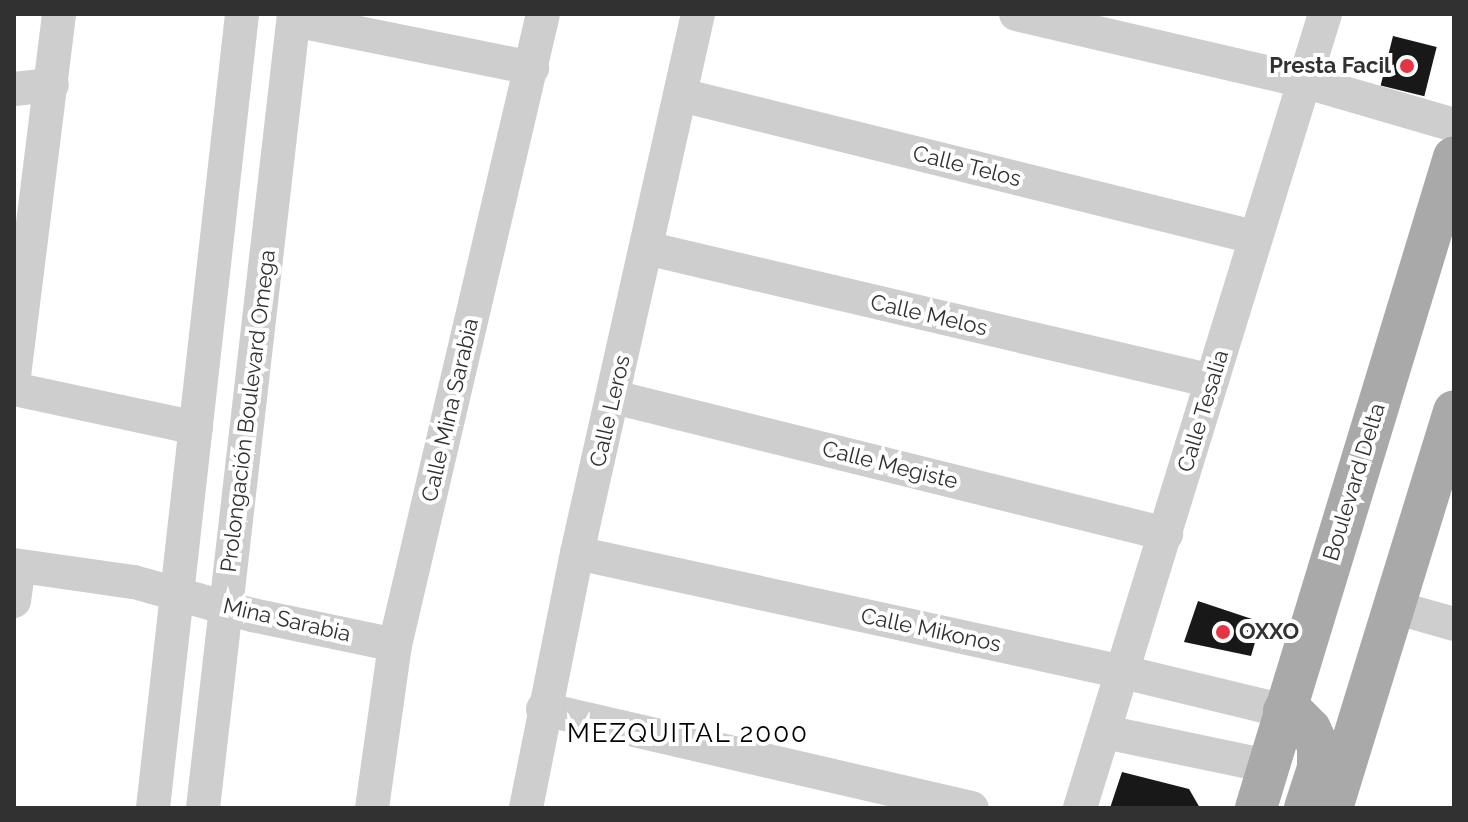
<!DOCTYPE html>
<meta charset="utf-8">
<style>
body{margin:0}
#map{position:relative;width:1468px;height:822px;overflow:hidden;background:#fff;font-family:Raleway,sans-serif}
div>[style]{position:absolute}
.building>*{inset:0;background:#181818;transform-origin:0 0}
.minor>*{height:34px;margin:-17px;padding:0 17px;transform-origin:17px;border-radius:17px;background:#cecece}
.major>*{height:42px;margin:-21px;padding:0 21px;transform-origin:21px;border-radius:21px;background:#a9a9a9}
.dots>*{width:22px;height:22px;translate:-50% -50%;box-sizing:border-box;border:4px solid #fff;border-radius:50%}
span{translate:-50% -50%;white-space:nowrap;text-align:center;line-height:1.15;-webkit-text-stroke:8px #fff;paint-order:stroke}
.poi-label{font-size:22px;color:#313131;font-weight:700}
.right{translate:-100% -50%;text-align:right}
.left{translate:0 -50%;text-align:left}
.street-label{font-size:22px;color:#313131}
.quarter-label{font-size:26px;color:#000;letter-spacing:2px}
.frame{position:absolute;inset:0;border:16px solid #313131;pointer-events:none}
</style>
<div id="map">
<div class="building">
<div style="left:1393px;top:36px;width:45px;height:51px;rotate:14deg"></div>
<div style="clip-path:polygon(1198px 601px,1261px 622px,1251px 656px,1184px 642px)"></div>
<div style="clip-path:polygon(1122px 772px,1189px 789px,1200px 808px,1110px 808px)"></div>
</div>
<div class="minor">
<div style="left:1016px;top:14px;width:295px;rotate:13.1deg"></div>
<div style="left:1303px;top:81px;width:157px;rotate:16.2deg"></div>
<div style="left:294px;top:20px;width:243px;rotate:11.4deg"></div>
<div style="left:14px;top:89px;width:38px;rotate:-6deg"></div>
<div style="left:681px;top:95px;width:590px;rotate:13.92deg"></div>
<div style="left:646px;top:248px;width:581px;rotate:13.22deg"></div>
<div style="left:14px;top:376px;width:365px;rotate:-82.9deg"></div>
<div style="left:14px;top:389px;width:186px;rotate:12.1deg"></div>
<div style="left:614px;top:397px;width:569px;rotate:13.94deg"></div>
<div style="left:577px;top:553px;width:559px;rotate:12.3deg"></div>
<div style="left:1123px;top:672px;width:166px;rotate:13.6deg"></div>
<div style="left:14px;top:565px;width:121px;rotate:8.1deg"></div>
<div style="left:134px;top:582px;width:123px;rotate:15.6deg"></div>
<div style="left:252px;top:615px;width:146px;rotate:11.8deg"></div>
<div style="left:14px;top:601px;width:35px;rotate:-82deg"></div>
<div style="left:1394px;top:607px;width:62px;rotate:15.8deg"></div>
<div style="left:543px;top:709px;width:440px;rotate:13deg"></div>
<div style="left:1105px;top:732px;width:167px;rotate:11.8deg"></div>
<div style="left:153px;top:808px;width:799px;rotate:-83.6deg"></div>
<div style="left:203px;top:808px;width:799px;rotate:-83.46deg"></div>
<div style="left:372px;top:808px;width:165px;rotate:-82deg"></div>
<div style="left:395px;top:645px;width:648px;rotate:-76.8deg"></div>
<div style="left:526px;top:808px;width:260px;rotate:-78.7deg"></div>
<div style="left:577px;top:553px;width:552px;rotate:-77.35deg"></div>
<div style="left:1080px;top:808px;width:831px;rotate:-72.85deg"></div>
</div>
<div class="major">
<div style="left:1284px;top:711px;width:15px;rotate:23deg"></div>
<div style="left:1298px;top:717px;width:17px;rotate:45deg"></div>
<div style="left:1310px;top:729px;width:19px;rotate:65deg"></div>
<div style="left:1318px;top:746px;width:22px;rotate:90deg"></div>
<div style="left:1318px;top:768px;width:42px;rotate:108deg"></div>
<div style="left:1256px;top:808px;width:680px;rotate:-73.08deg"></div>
<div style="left:1332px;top:808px;width:415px;rotate:-72.9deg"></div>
</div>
<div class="dots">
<div style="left:1407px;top:66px;background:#e63542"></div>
<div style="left:1223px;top:632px;background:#e63542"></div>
</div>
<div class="poi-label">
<span class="right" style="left:1391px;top:66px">Presta Facil</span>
<span class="left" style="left:1239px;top:632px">OXXO</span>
</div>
<div class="street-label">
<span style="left:967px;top:166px;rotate:14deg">Calle Telos</span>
<span style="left:929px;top:315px;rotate:13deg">Calle Melos</span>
<span style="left:450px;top:410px;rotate:-77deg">Calle Mina Sarabia</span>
<span style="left:248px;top:411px;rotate:-83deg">Prolongación Boulevard Omega</span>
<span style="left:610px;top:411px;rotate:-77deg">Calle Leros</span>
<span style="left:1203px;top:411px;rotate:-73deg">Calle Tesalia</span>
<span style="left:890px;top:465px;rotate:14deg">Calle Megiste</span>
<span style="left:1354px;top:482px;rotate:-73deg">Boulevard Delta</span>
<span style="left:287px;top:620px;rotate:13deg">Mina Sarabia</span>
<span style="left:931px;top:630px;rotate:12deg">Calle Mikonos</span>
</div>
<div class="quarter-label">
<span style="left:688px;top:734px">MEZQUITAL 2000</span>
</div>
<div class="frame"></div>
</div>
